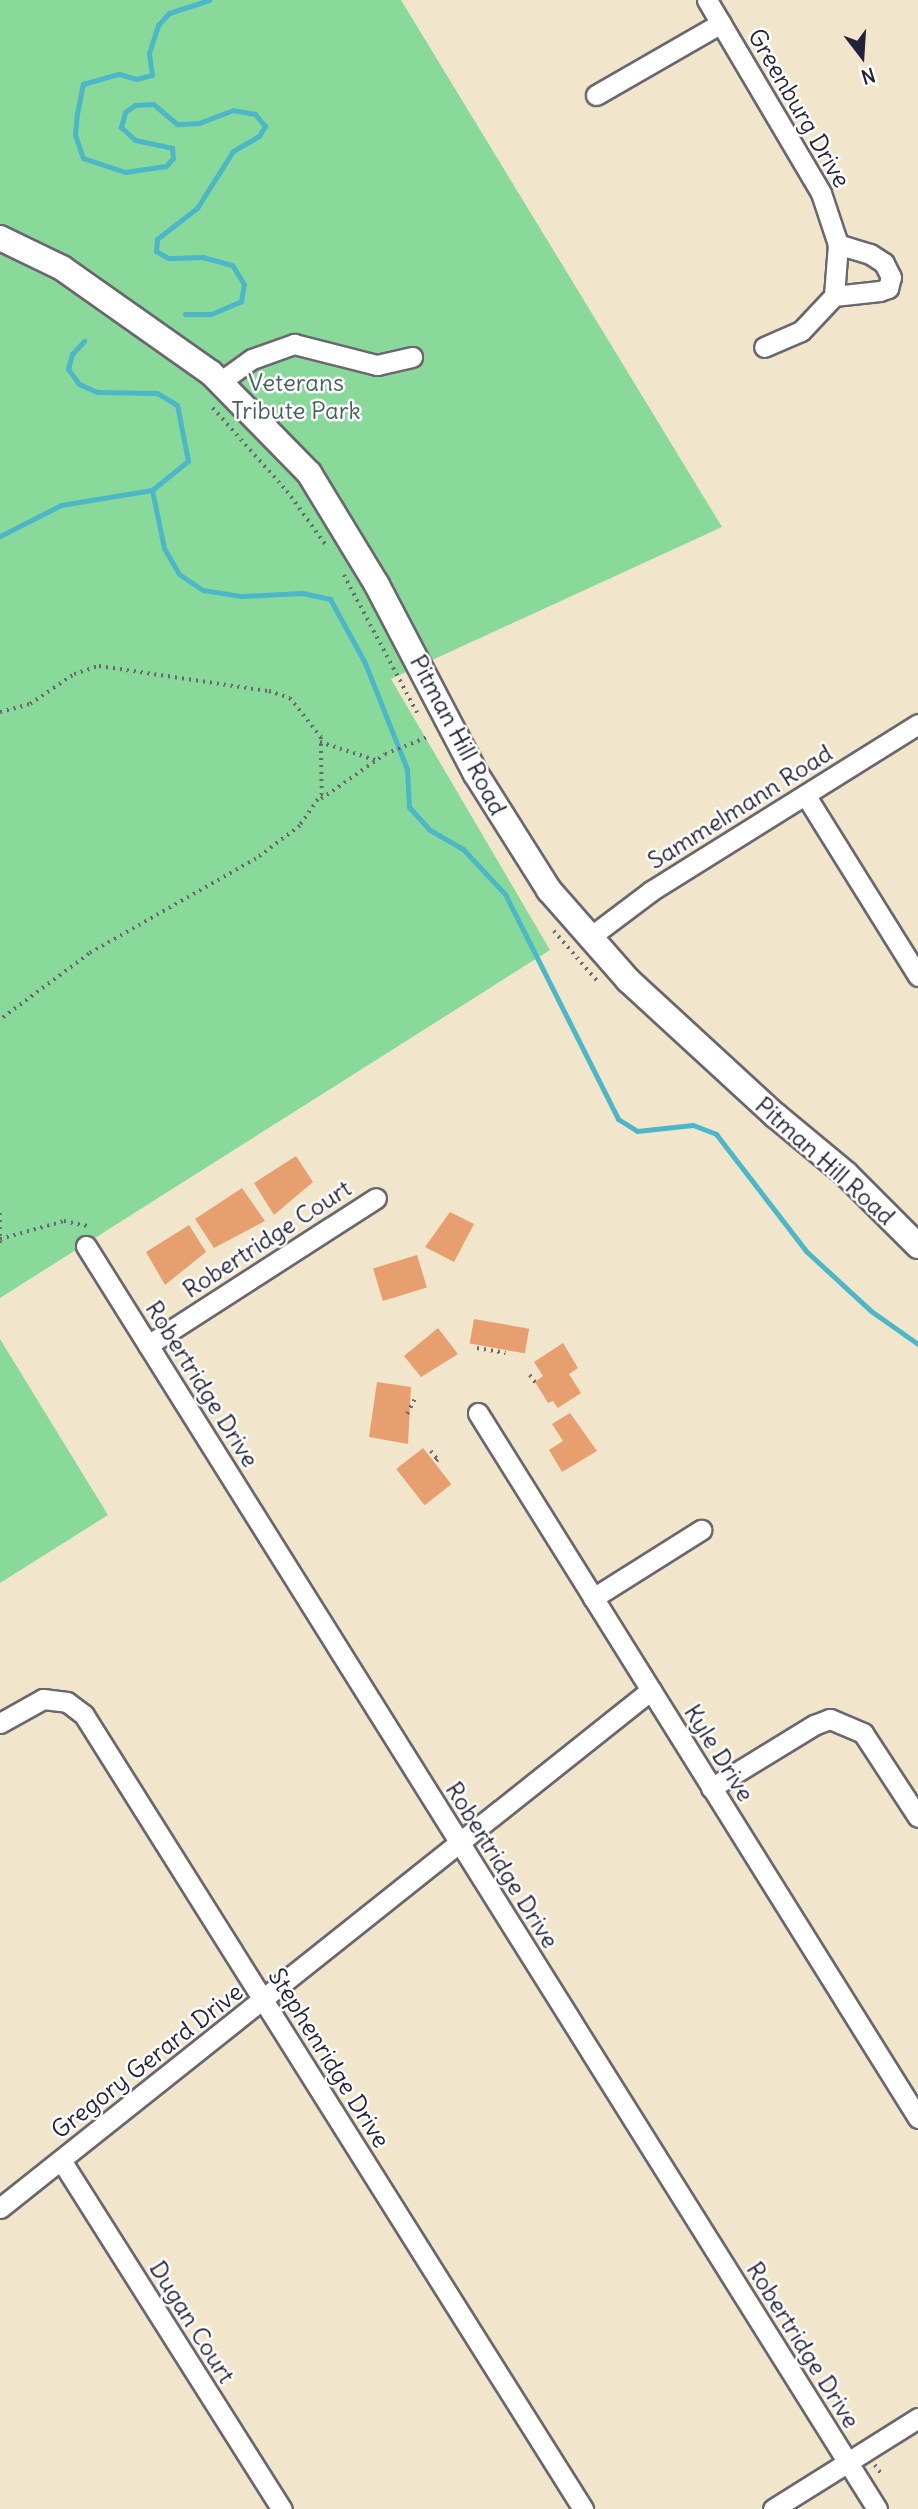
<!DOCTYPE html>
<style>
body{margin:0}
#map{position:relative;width:918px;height:2509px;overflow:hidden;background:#f1e6cc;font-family:Delius,sans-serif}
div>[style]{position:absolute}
.green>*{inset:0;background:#89da9a}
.stream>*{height:5px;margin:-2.5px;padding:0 2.5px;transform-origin:2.5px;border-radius:2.5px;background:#4db7ca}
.building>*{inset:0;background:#e89f6f;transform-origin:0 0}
.path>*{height:3.5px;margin-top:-1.75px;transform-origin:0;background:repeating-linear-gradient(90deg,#6a676e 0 2px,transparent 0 7px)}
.roads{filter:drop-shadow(2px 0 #6a676e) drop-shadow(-2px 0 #6a676e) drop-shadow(0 2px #6a676e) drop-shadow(0 -2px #6a676e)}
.minor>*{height:19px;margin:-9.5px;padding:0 9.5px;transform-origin:9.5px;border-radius:9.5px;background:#fff}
.major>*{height:24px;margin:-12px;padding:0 12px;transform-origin:12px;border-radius:12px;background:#fff}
span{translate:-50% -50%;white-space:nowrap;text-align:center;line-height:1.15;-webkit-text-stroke:5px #fff;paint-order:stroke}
.street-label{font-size:24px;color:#22223b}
.park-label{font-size:24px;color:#46625c}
.north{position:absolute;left:827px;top:21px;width:70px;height:70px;-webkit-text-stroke:5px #fff;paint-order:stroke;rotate:163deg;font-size:19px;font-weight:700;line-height:28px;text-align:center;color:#22223b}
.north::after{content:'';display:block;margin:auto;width:24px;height:32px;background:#22223b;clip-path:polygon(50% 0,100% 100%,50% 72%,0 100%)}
</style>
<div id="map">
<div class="green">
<div style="clip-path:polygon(0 0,401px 0,722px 527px,391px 679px,550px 950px,0 1298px)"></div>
<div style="clip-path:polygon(0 1339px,108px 1515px,0 1583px)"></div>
</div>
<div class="stream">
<div style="left:185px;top:314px;width:26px"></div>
<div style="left:211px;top:314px;width:33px;rotate:-23deg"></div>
<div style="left:241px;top:301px;width:17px;rotate:-80deg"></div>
<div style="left:244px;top:284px;width:22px;rotate:-122deg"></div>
<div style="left:232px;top:265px;width:30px;rotate:-165deg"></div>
<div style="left:203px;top:257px;width:35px;rotate:178deg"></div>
<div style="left:168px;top:258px;width:14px;rotate:-150deg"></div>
<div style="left:156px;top:251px;width:12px;rotate:-85deg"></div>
<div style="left:157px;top:239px;width:51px;rotate:-37.8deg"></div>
<div style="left:197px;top:208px;width:67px;rotate:-57.7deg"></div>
<div style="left:233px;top:151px;width:30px;rotate:-30deg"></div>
<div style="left:259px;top:136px;width:12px;rotate:-59deg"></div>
<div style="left:265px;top:126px;width:16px;rotate:-130deg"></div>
<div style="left:255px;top:114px;width:22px;rotate:-170deg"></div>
<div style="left:233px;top:110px;width:36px;rotate:159deg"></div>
<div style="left:199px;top:123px;width:22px;rotate:177deg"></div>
<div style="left:177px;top:124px;width:31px;rotate:-140deg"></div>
<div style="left:153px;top:104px;width:18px;rotate:177deg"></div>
<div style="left:135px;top:105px;width:12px;rotate:145deg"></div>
<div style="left:125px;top:112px;width:16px;rotate:105deg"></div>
<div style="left:121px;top:127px;width:19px;rotate:43deg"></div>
<div style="left:135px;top:140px;width:38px;rotate:12deg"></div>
<div style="left:172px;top:148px;width:10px;rotate:84deg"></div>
<div style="left:173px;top:158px;width:11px;rotate:131deg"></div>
<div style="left:166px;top:166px;width:41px;rotate:171.7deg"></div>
<div style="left:125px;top:172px;width:44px;rotate:-161.6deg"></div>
<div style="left:83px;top:158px;width:24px;rotate:-109deg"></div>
<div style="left:75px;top:135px;width:21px;rotate:-85deg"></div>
<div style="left:77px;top:114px;width:31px;rotate:-79deg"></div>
<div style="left:83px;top:84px;width:37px;rotate:-16deg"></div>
<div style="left:119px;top:74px;width:18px;rotate:16deg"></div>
<div style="left:136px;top:79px;width:16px;rotate:-14deg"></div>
<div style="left:152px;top:75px;width:22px;rotate:-98deg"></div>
<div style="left:149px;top:53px;width:29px;rotate:-72deg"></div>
<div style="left:158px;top:25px;width:16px;rotate:-47deg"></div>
<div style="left:169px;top:13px;width:42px;rotate:-18deg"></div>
<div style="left:152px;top:490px;width:59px;rotate:78.3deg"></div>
<div style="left:164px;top:548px;width:30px;rotate:60deg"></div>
<div style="left:179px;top:574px;width:29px;rotate:34deg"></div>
<div style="left:203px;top:590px;width:39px;rotate:9deg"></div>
<div style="left:242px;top:596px;width:60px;rotate:-2.9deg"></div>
<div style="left:302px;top:593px;width:29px;rotate:12deg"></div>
<div style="left:330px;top:599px;width:73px;rotate:61.3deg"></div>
<div style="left:365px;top:663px;width:114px;rotate:68.4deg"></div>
<div style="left:407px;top:769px;width:38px;rotate:87deg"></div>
<div style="left:409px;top:807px;width:31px;rotate:48deg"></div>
<div style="left:430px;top:830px;width:38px;rotate:30deg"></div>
<div style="left:463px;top:849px;width:62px;rotate:47deg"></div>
<div style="left:505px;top:894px;width:252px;rotate:63.3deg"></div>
<div style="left:618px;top:1119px;width:22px;rotate:32deg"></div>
<div style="left:637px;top:1131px;width:56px;rotate:-6.1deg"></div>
<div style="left:693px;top:1125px;width:25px;rotate:21deg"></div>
<div style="left:716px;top:1134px;width:148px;rotate:52.4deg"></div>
<div style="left:806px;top:1251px;width:88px;rotate:42.7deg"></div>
<div style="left:871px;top:1311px;width:57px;rotate:35.1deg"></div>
<div style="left:0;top:536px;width:68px;rotate:-26.9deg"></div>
<div style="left:61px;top:505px;width:92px;rotate:-9.4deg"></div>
<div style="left:152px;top:490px;width:46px;rotate:-38.9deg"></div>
<div style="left:188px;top:461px;width:57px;rotate:-101.1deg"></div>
<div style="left:177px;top:405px;width:23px;rotate:-149deg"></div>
<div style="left:157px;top:393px;width:60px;rotate:-179deg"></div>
<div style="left:97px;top:392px;width:20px;rotate:-156deg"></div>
<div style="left:79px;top:384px;width:19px;rotate:-126deg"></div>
<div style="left:68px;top:369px;width:16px;rotate:-75deg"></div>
<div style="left:72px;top:354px;width:18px;rotate:-47deg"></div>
</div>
<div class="building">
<div style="clip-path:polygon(296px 1156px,313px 1182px,274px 1215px,254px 1183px)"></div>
<div style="clip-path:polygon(242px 1188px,265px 1221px,214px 1248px,195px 1219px)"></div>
<div style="clip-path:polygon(450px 1212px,474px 1224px,454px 1262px,425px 1247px)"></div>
<div style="clip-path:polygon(189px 1225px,206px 1252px,165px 1285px,146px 1252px)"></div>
<div style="left:417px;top:1255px;width:34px;height:46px;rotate:73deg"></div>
<div style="left:474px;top:1319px;width:56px;height:25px;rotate:10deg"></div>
<div style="clip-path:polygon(438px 1328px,458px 1354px,421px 1377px,404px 1356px)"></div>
<div style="clip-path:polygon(563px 1343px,578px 1368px,569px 1374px,581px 1393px,558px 1408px,553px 1401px,548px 1403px,535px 1382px,543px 1376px,534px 1362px)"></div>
<div style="clip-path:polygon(377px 1382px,411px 1387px,408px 1444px,369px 1437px)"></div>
<div style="clip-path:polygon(570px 1413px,597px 1451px,562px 1472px,549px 1450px,563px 1441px,552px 1424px)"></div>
<div style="left:423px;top:1448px;width:46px;height:34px;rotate:52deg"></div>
</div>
<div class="path">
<div style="left:213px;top:408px;width:111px;rotate:48.3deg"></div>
<div style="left:287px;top:491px;width:67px;rotate:54.2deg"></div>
<div style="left:344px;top:575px;width:157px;rotate:62deg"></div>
<div style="left:0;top:712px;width:31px;rotate:-15deg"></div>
<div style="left:30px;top:704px;width:53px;rotate:-34.3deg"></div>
<div style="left:74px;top:674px;width:26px;rotate:-18deg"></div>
<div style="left:99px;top:666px;width:172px;rotate:8.4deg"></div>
<div style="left:269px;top:691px;width:22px;rotate:18deg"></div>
<div style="left:290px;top:698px;width:50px;rotate:51.5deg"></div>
<div style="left:321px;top:737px;width:57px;rotate:89deg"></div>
<div style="left:322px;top:794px;width:39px;rotate:125deg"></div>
<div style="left:300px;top:826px;width:55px;rotate:143.1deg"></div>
<div style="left:256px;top:859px;width:192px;rotate:150.4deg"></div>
<div style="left:89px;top:954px;width:111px;rotate:143.4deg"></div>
<div style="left:320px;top:742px;width:58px;rotate:18.1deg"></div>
<div style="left:321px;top:799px;width:78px;rotate:-35.1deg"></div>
<div style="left:385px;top:754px;width:48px;rotate:-21.8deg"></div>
<div style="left:554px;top:931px;width:69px;rotate:49.1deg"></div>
<div style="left:0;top:1213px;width:32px;rotate:90deg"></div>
<div style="left:0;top:1239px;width:66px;rotate:-15.7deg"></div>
<div style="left:64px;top:1221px;width:25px;rotate:12deg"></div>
<div style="left:477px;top:1348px;width:29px;rotate:10deg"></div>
<div style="left:530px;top:1375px;width:12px;rotate:55deg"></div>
<div style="left:407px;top:1414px;width:20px;rotate:-63deg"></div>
<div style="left:431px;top:1451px;width:11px;rotate:52deg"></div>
<div style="left:438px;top:1460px;width:5px;rotate:143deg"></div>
<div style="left:875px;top:2465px;width:12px;rotate:55deg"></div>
</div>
<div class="roads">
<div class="minor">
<div style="left:707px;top:0;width:224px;rotate:59.4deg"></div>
<div style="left:821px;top:193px;width:54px;rotate:71.6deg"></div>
<div style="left:838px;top:244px;width:52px;rotate:94.4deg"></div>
<div style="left:834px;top:296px;width:48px;rotate:133.3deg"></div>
<div style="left:801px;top:331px;width:40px;rotate:156.6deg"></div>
<div style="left:596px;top:95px;width:144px;rotate:-29.9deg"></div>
<div style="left:834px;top:296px;width:46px;rotate:-6.2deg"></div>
<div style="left:880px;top:291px;width:9px;rotate:-21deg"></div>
<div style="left:888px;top:288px;width:11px;rotate:-75deg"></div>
<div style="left:891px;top:277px;width:16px;rotate:-117deg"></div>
<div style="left:884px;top:263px;width:17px;rotate:-147deg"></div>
<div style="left:870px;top:254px;width:34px;rotate:-163deg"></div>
<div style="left:220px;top:382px;width:39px;rotate:-36deg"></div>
<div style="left:252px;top:359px;width:45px;rotate:-19.7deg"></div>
<div style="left:294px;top:344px;width:86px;rotate:14.2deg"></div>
<div style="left:377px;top:365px;width:36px;rotate:-13deg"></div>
<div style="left:806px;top:796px;width:212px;rotate:58.1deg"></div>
<div style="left:590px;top:937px;width:76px;rotate:-37deg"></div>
<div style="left:651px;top:891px;width:315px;rotate:-32deg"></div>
<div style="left:86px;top:1246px;width:1490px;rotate:57.94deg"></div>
<div style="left:148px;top:1345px;width:271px;rotate:-32.8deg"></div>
<div style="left:478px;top:1413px;width:831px;rotate:58.03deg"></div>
<div style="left:593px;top:1598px;width:128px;rotate:-32.2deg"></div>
<div style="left:0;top:1723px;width:49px;rotate:-29.2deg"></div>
<div style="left:43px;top:1699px;width:24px;rotate:7deg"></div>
<div style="left:67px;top:1702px;width:21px;rotate:37deg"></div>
<div style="left:84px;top:1715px;width:938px;rotate:57.85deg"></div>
<div style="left:711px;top:1788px;width:121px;rotate:-31.5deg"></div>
<div style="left:814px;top:1725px;width:17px;rotate:-21deg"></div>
<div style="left:830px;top:1719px;width:36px;rotate:23deg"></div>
<div style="left:863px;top:1733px;width:100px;rotate:56.8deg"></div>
<div style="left:61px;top:2160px;width:413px;rotate:57.7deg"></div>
<div style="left:0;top:2208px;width:832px;rotate:-38.51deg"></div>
<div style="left:773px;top:2509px;width:171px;rotate:-32.1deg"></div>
</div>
<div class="major">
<div style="left:0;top:238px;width:69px;rotate:25.8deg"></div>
<div style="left:62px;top:268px;width:182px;rotate:35.2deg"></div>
<div style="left:211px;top:373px;width:140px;rotate:45.6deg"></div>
<div style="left:309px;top:473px;width:131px;rotate:58.7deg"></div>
<div style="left:377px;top:585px;width:213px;rotate:62.4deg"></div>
<div style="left:476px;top:774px;width:137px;rotate:57.8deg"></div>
<div style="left:549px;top:890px;width:120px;rotate:48.7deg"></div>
<div style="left:628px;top:980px;width:200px;rotate:42.6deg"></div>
<div style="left:775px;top:1115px;width:92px;rotate:39.7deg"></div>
<div style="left:846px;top:1174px;width:102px;rotate:45deg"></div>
</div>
</div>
<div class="street-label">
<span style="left:799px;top:108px;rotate:60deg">Greenburg Drive</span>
<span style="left:458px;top:735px;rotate:62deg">Pitman Hill Road</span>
<span style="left:740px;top:807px;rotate:-32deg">Sammelmann Road</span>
<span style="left:825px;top:1161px;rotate:42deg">Pitman Hill Road</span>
<span style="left:267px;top:1239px;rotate:-33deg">Robertridge Court</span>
<span style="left:202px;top:1384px;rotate:58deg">Robertridge Drive</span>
<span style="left:719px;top:1753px;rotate:58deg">Kyle Drive</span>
<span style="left:502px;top:1865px;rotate:58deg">Robertridge Drive</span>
<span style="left:329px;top:2058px;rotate:58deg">Stephenridge Drive</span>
<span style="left:147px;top:2061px;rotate:-38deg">Gregory Gerard Drive</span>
<span style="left:192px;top:2322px;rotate:58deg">Dugan Court</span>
<span style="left:803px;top:2345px;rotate:58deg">Robertridge Drive</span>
</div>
<div class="park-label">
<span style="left:296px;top:397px">Veterans<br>Tribute Park</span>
</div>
<div class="north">N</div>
</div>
